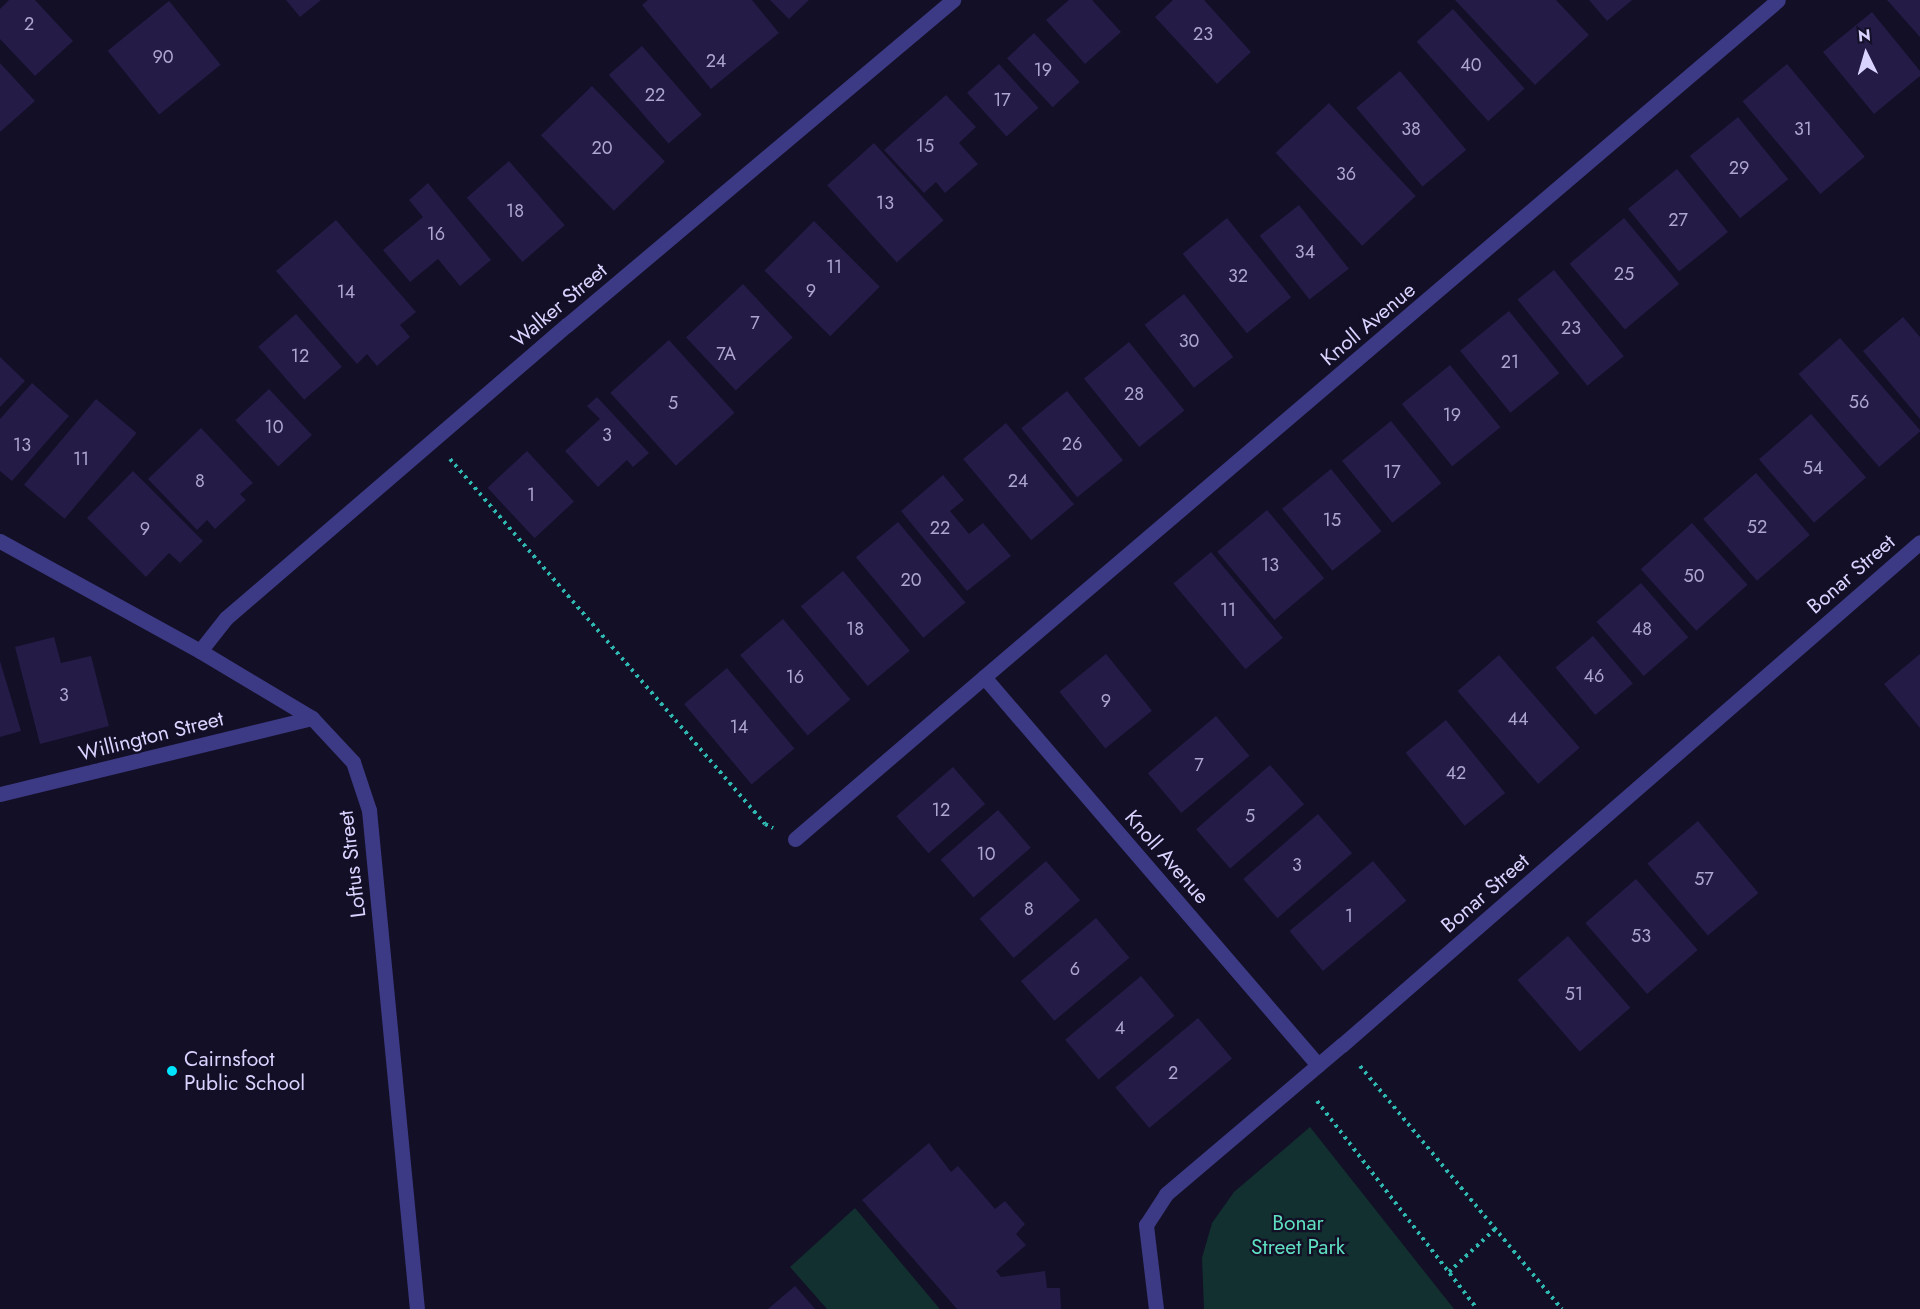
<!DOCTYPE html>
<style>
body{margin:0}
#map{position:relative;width:1920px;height:1309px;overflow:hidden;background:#130f26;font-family:Jost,sans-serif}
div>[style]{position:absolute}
.green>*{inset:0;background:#12302f}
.building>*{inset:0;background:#241b47;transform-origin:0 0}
.path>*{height:4px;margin-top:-2px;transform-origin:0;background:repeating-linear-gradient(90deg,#2fb8b0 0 3px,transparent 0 7.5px)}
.street>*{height:15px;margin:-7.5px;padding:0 7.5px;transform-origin:7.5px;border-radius:7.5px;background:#3d3a85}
.dots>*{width:16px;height:16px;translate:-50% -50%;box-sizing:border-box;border:3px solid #130f26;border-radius:50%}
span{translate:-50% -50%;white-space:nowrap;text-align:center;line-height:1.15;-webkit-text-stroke:4.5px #130f26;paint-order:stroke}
.number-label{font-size:18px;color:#aca6d1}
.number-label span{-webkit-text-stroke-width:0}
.street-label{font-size:21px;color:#d9d4ff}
.poi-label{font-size:21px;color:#d9d4ff}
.left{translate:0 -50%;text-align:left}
.park-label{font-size:21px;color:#5fe0c0}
.north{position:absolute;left:1836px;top:24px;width:60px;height:60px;-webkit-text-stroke:4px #130f26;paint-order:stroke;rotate:355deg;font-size:16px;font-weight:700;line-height:24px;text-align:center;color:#d9d4ff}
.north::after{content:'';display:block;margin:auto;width:21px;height:27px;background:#d9d4ff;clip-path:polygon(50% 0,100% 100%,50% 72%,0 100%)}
</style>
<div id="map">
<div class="green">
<div style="clip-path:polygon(1310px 1127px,1454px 1309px,1204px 1309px,1202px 1258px,1212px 1223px,1234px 1192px)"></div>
<div style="clip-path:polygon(855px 1208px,939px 1308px,939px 1309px,827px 1309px,790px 1267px)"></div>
</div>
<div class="building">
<div style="clip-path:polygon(9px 0,35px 0,73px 41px,35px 76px,0 39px,0 9px)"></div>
<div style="clip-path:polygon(286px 0,321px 0,300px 17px)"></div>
<div style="clip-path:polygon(648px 0,752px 0,779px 33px,711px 89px,642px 5px)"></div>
<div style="clip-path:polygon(770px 0,809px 0,789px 19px)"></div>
<div style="clip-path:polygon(1069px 0,1092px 0,1121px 32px,1085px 64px,1046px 20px)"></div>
<div style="clip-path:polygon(1173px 0,1204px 0,1251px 52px,1217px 84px,1155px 17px)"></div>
<div style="clip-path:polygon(1455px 0,1556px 0,1589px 35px,1535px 85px)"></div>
<div style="clip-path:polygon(1589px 0,1632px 0,1607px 21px)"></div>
<div style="clip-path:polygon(1887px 0,1920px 0,1920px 37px)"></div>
<div style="left:169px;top:1px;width:82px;height:79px;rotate:51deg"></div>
<div style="left:1453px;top:9px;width:107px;height:49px;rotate:48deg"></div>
<div style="clip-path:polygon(1872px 12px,1920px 71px,1920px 76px,1874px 114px,1823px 52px)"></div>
<div style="left:1034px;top:33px;width:67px;height:37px;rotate:47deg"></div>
<div style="left:642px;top:46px;width:91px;height:44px;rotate:49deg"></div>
<div style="clip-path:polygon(0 63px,35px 101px,0 132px)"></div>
<div style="left:999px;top:64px;width:59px;height:43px;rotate:48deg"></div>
<div style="left:1787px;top:64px;width:121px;height:58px;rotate:50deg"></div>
<div style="left:1400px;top:71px;width:103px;height:57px;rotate:50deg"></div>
<div style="left:592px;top:86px;width:105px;height:71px;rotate:46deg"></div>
<div style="clip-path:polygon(946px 95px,976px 127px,959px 143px,978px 164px,945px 193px,936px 182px,924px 193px,884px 150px)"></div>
<div style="left:1329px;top:103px;width:127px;height:73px;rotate:47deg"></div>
<div style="left:1738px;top:117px;width:80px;height:62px;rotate:51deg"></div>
<div style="left:874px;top:143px;width:104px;height:63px;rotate:48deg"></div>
<div style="left:509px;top:161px;width:85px;height:56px;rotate:49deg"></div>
<div style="left:1677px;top:169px;width:81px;height:63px;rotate:51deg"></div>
<div style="clip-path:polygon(428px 183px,491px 260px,460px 286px,438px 259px,410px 282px,383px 250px,423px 217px,409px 200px)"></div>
<div style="left:1299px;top:205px;width:81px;height:50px;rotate:52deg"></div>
<div style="left:1227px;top:218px;width:102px;height:57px;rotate:51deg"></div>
<div style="left:1624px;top:218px;width:86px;height:71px;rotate:50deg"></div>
<div style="clip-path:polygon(336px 220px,416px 312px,400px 325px,410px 337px,377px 366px,367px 354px,357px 364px,276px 271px)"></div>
<div style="left:814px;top:221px;width:93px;height:70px;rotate:45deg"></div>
<div style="left:1554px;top:270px;width:111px;height:47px;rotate:51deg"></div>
<div style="left:743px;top:284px;width:73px;height:78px;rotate:47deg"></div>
<div style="left:1184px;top:294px;width:80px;height:50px;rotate:52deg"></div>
<div style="left:1509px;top:311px;width:80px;height:63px;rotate:51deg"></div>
<div style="left:296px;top:314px;width:70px;height:50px;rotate:49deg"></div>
<div style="clip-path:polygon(1903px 317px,1920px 337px,1920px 419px,1863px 351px)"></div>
<div style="left:1840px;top:338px;width:123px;height:55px;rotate:49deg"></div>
<div style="left:669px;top:340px;width:98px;height:79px;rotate:48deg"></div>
<div style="left:1129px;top:342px;width:88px;height:58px;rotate:51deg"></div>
<div style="clip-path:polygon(0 357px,25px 381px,0 407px)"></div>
<div style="left:1450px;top:365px;width:80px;height:62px;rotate:51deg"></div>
<div style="clip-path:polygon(32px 383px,69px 416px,12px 481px,0 471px,0 419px)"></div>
<div style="left:269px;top:389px;width:63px;height:46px;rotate:47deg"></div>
<div style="left:1067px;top:391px;width:89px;height:59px;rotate:51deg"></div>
<div style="clip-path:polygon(597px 397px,649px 453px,633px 467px,627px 460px,598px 487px,565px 451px,600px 419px,587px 406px)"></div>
<div style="left:96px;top:399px;width:53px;height:112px;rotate:40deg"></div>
<div style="left:1811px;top:414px;width:84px;height:69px;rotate:49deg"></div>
<div style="left:1391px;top:421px;width:80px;height:63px;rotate:51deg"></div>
<div style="left:1006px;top:423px;width:106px;height:56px;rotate:50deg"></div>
<div style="clip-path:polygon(201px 428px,253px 483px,240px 494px,246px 500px,215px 529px,207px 520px,197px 530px,148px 479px)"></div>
<div style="left:527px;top:451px;width:69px;height:54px;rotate:47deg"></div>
<div style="left:1331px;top:469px;width:80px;height:63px;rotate:51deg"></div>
<div style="clip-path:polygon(133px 471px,203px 541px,180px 563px,169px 553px,146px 577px,87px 518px)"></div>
<div style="left:1756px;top:473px;width:82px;height:70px;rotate:49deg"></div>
<div style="clip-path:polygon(943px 475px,964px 500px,950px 511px,969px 534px,983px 523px,1011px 556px,967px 591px,901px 511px)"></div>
<div style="left:1267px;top:510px;width:89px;height:65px;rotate:50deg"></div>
<div style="left:898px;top:522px;width:105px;height:55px;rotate:50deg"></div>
<div style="left:1692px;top:523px;width:83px;height:69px;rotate:48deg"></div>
<div style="left:1211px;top:552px;width:112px;height:49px;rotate:50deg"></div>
<div style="left:843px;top:571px;width:104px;height:55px;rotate:50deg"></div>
<div style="left:1641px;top:583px;width:72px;height:59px;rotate:49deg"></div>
<div style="left:783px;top:619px;width:105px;height:56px;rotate:50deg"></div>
<div style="left:1593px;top:636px;width:62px;height:49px;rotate:50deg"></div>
<div style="clip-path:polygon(54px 637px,61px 663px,91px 656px,109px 726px,40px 744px,15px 647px)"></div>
<div style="left:1106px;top:654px;width:73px;height:60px;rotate:51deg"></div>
<div style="clip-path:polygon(1920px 654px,1920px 728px,1884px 684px)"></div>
<div style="left:1499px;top:655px;width:123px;height:55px;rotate:49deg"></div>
<div style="clip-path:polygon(0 661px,21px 731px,0 737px)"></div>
<div style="left:727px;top:668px;width:105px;height:56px;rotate:50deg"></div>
<div style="left:1216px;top:716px;width:52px;height:89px;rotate:50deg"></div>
<div style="left:1446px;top:720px;width:94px;height:52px;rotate:51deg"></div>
<div style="left:1270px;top:765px;width:52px;height:98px;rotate:49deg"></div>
<div style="left:953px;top:767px;width:49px;height:75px;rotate:49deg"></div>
<div style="left:998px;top:810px;width:50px;height:76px;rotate:49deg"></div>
<div style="left:1318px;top:814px;width:52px;height:99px;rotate:49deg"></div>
<div style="left:1698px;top:821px;width:94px;height:66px;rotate:50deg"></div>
<div style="left:1046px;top:861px;width:52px;height:88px;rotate:49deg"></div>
<div style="left:1373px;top:861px;width:52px;height:109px;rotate:50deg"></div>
<div style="left:1636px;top:879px;width:94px;height:67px;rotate:49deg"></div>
<div style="left:1096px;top:918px;width:52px;height:98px;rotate:50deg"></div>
<div style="left:1568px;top:936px;width:95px;height:67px;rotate:49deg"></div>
<div style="left:1141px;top:976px;width:52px;height:99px;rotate:50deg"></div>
<div style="left:1198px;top:1018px;width:53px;height:108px;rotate:50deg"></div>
<div style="clip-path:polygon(929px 1143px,951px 1172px,958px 1166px,995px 1209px,1005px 1201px,1025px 1224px,1016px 1234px,1026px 1245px,996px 1271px,1001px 1277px,1045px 1271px,1047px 1288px,1060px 1288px,1061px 1309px,957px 1309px,862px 1200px)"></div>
<div style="clip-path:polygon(795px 1286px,815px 1309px,768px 1309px)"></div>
</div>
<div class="path">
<div style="left:450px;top:459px;width:482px;rotate:49.2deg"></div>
<div style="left:765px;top:824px;width:9px;rotate:27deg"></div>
<div style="left:1360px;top:1066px;width:316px;rotate:50.3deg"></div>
<div style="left:1317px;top:1101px;width:262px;rotate:52.4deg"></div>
<div style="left:1449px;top:1272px;width:63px;rotate:-43.1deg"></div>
</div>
<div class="street">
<div style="left:0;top:541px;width:228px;rotate:28.8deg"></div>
<div style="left:200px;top:651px;width:131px;rotate:30.9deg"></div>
<div style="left:312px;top:718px;width:60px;rotate:47deg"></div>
<div style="left:353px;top:762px;width:51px;rotate:71.6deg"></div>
<div style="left:369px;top:810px;width:501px;rotate:84.51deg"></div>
<div style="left:200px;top:651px;width:42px;rotate:-51.8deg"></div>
<div style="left:226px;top:618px;width:450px;rotate:-40.7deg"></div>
<div style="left:567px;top:325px;width:505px;rotate:-40.1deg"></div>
<div style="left:0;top:794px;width:321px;rotate:-13.7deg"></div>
<div style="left:795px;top:839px;width:249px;rotate:-40.6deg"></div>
<div style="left:1318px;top:1065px;width:512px;rotate:-130.72deg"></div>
<div style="left:984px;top:677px;width:1043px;rotate:-40.45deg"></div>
<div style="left:1156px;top:1309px;width:85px;rotate:-96.8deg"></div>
<div style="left:1146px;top:1225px;width:37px;rotate:-57deg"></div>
<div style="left:1166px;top:1194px;width:231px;rotate:-40.3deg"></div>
<div style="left:1342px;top:1045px;width:766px;rotate:-41.03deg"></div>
</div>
<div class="dots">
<div style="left:172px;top:1071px;background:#00e5ff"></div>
</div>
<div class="number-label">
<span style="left:29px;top:24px">2</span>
<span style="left:1203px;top:34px">23</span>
<span style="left:163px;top:57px">90</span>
<span style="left:716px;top:61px">24</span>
<span style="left:1471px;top:65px">40</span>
<span style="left:1043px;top:70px">19</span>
<span style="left:655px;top:95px">22</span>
<span style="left:1002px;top:100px">17</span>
<span style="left:1411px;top:129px">38</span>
<span style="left:1803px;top:129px">31</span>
<span style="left:925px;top:146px">15</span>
<span style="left:602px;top:148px">20</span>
<span style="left:1739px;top:168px">29</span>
<span style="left:1346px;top:174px">36</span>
<span style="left:885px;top:203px">13</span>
<span style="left:515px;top:211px">18</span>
<span style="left:1678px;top:220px">27</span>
<span style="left:436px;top:234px">16</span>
<span style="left:1305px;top:252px">34</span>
<span style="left:834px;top:267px">11</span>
<span style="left:1624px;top:274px">25</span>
<span style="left:1238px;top:276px">32</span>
<span style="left:811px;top:291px">9</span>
<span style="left:346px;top:292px">14</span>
<span style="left:755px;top:323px">7</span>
<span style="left:1571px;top:328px">23</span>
<span style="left:1189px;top:341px">30</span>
<span style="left:726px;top:354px">7A</span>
<span style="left:300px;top:356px">12</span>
<span style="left:1510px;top:362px">21</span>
<span style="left:1134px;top:394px">28</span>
<span style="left:1859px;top:402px">56</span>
<span style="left:673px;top:403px">5</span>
<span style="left:1452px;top:415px">19</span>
<span style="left:274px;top:427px">10</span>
<span style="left:607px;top:435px">3</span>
<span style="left:1072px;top:444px">26</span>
<span style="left:22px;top:445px">13</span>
<span style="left:81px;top:459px">11</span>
<span style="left:1813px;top:468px">54</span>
<span style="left:1392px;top:472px">17</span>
<span style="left:200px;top:481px">8</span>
<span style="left:1018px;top:481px">24</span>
<span style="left:531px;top:495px">1</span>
<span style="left:1332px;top:520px">15</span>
<span style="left:1757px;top:527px">52</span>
<span style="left:940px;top:528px">22</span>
<span style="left:145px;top:529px">9</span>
<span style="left:1270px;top:565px">13</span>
<span style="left:1694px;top:576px">50</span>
<span style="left:911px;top:580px">20</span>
<span style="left:1228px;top:610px">11</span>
<span style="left:855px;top:629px">18</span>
<span style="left:1642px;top:629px">48</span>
<span style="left:1594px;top:676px">46</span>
<span style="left:795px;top:677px">16</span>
<span style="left:64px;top:695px">3</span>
<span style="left:1106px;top:701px">9</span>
<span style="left:1518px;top:719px">44</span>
<span style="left:739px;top:727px">14</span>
<span style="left:1199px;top:765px">7</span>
<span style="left:1456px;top:773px">42</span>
<span style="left:941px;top:810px">12</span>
<span style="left:1250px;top:816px">5</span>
<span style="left:986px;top:854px">10</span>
<span style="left:1297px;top:865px">3</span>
<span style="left:1704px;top:879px">57</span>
<span style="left:1029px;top:909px">8</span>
<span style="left:1349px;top:916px">1</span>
<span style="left:1641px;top:936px">53</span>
<span style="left:1075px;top:969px">6</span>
<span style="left:1574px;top:994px">51</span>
<span style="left:1120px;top:1028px">4</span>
<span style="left:1173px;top:1073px">2</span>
</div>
<div class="street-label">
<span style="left:559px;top:305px;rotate:-40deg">Walker Street</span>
<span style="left:1368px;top:324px;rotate:-40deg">Knoll Avenue</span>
<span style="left:1851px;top:574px;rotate:-41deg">Bonar Street</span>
<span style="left:151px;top:736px;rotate:-14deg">Willington Street</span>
<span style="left:1167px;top:857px;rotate:49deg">Knoll Avenue</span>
<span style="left:352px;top:864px;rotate:-97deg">Loftus Street</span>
<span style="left:1485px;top:893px;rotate:-41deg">Bonar Street</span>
</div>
<div class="poi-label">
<span class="left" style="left:184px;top:1071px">Cairnsfoot<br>Public School</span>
</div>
<div class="park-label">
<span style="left:1298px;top:1235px">Bonar<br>Street Park</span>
</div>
<div class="north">N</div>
</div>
